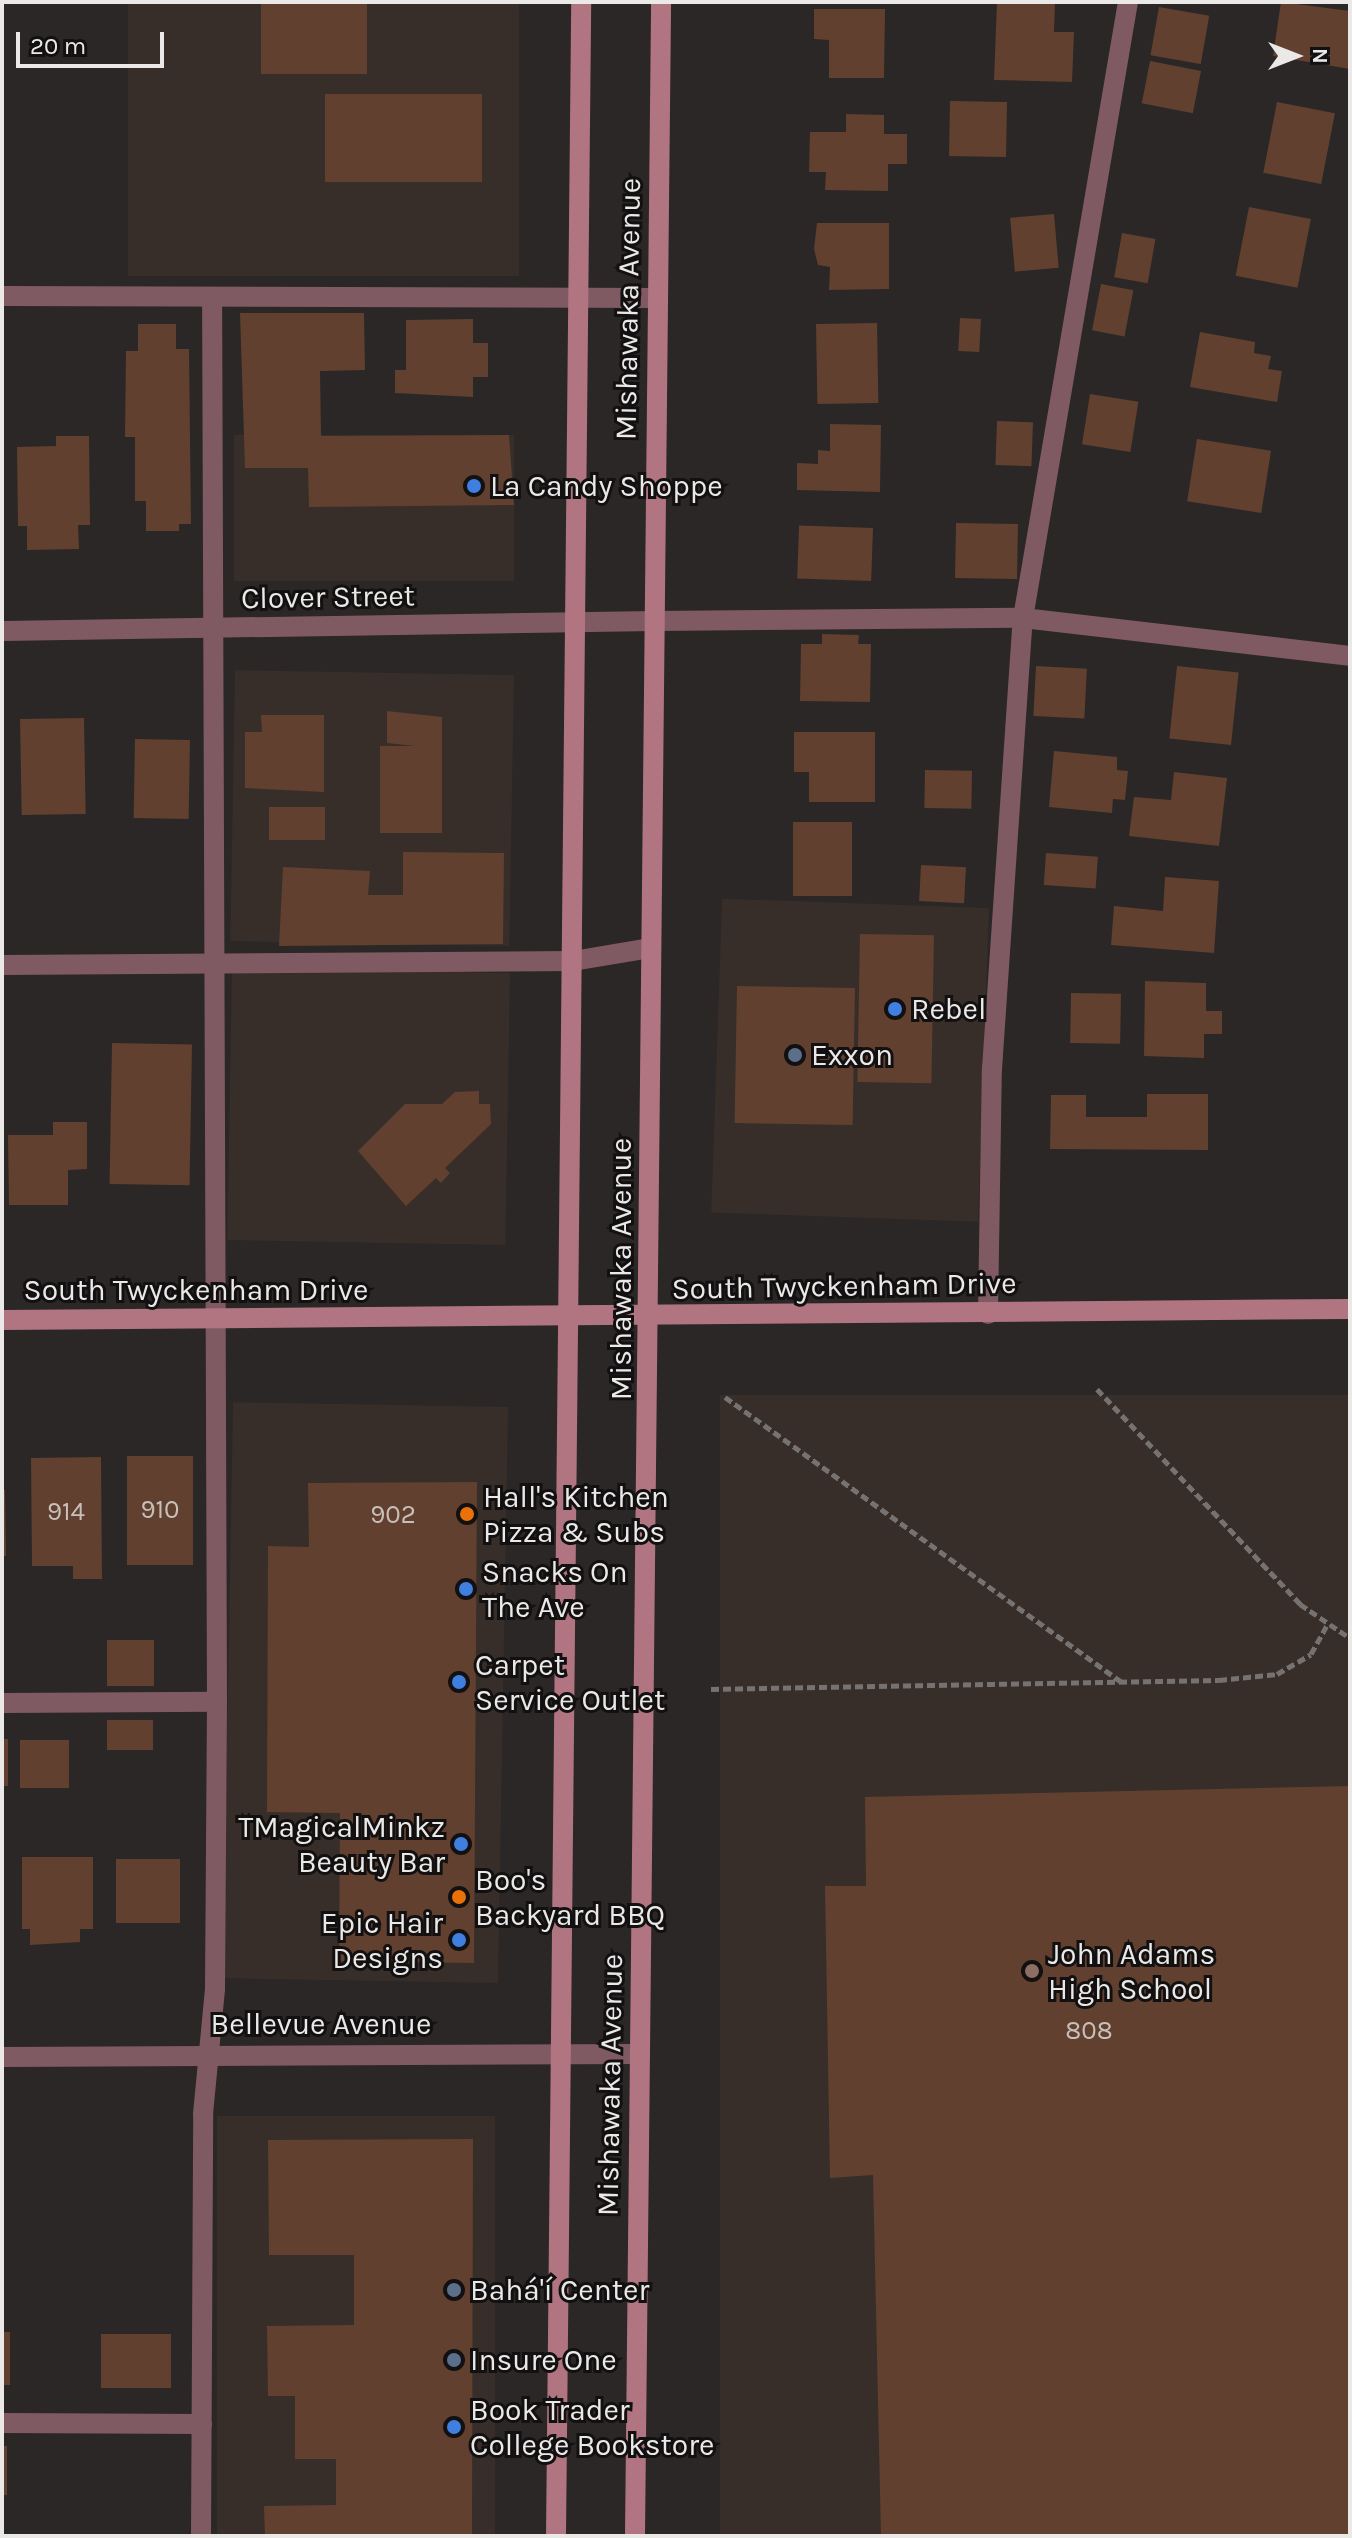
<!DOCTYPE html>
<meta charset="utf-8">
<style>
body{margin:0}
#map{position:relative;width:1352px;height:2538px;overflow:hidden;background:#2a2726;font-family:Karla,sans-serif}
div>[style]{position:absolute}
.built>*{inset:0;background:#372e29;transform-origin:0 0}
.building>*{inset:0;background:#61402f;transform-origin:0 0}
.path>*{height:5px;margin-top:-2.5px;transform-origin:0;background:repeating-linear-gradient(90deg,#757271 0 8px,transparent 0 12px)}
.lane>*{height:20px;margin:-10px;padding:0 10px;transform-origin:10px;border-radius:10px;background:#805a62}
.street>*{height:20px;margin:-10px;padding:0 10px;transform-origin:10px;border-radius:10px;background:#805a62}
.secondary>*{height:20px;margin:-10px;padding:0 10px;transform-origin:10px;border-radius:10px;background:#b17582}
.dots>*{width:22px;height:22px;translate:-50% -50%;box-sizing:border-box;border:4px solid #121010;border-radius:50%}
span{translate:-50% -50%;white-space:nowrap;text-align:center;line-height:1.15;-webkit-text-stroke:6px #121010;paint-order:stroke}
.number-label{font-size:26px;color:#c8bfba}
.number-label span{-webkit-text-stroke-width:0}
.street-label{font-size:30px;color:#ebe9e8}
.poi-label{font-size:30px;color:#ebe9e8}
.left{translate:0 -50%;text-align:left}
.right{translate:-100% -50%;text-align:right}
.frame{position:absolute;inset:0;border:4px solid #ebe9e8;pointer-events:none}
.north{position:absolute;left:1256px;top:16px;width:80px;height:80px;-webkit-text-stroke:6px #121010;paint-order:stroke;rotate:90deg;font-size:22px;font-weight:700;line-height:32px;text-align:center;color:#ebe9e8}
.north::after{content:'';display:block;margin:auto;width:28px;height:36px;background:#ebe9e8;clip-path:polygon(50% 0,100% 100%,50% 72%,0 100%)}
.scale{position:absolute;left:16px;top:32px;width:148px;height:36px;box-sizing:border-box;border:4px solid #ebe9e8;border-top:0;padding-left:10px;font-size:24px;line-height:28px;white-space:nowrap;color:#ebe9e8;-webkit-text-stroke:6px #121010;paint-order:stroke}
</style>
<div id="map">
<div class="built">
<div style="left:128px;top:2px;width:391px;height:274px"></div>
<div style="left:514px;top:435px;width:146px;height:280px;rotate:90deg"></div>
<div style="left:514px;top:675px;width:271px;height:279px;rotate:91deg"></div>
<div style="left:989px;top:908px;width:314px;height:267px;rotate:92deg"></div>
<div style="left:510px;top:973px;width:272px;height:278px;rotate:91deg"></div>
<div style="left:1350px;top:1395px;width:1141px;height:630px;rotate:90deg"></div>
<div style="left:508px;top:1407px;width:576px;height:275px;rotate:91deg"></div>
<div style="left:495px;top:2116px;width:420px;height:278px;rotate:90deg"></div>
</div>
<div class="building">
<div style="left:261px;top:2px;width:106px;height:72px"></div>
<div style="clip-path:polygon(997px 2px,1055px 2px,1054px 32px,1074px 32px,1072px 82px,994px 80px)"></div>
<div style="clip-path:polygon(1281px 2px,1350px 11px,1350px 69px,1273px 56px)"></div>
<div style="left:1159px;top:7px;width:51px;height:49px;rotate:10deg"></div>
<div style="clip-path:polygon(814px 9px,885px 9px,884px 78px,829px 78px,829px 40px,814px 39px)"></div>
<div style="left:1150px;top:61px;width:52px;height:43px;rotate:11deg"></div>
<div style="left:325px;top:94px;width:157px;height:88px"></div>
<div style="left:950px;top:101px;width:57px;height:55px;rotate:1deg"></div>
<div style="left:1277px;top:102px;width:59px;height:72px;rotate:11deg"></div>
<div style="clip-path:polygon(846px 114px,884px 115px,884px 134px,907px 134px,907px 164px,888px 164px,888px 191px,825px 190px,826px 172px,809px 172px,810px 132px,846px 132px)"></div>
<div style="left:1249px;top:207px;width:63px;height:70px;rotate:11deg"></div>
<div style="left:1054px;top:214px;width:54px;height:44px;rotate:85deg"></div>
<div style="clip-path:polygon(817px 223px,889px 223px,889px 289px,829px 290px,830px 267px,818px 265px,814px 249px)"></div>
<div style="left:1122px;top:233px;width:34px;height:45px;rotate:10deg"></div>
<div style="left:1101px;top:284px;width:33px;height:47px;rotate:11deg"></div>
<div style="clip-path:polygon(240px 313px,364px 313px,365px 370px,320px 371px,321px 436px,509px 435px,514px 505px,309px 507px,308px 468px,245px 468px)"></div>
<div style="left:960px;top:318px;width:21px;height:33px;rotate:3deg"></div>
<div style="clip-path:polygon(473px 319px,473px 343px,488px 343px,488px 377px,473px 377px,473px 397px,395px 393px,395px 370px,406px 370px,406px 320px)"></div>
<div style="left:877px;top:323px;width:80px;height:61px;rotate:89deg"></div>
<div style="clip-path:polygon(138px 324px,176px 324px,176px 349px,189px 349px,191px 524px,179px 524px,179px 531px,146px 531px,146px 501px,135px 501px,135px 437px,125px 437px,126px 351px,138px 351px)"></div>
<div style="clip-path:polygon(1200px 332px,1255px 342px,1254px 353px,1271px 356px,1268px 369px,1282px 371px,1277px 402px,1190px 387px)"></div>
<div style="left:1090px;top:394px;width:49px;height:51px;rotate:9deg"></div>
<div style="left:997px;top:421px;width:36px;height:44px;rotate:2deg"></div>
<div style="clip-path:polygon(830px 424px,881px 425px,880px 492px,797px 490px,797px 463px,818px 464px,818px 450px,830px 451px)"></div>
<div style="clip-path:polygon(56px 436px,89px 436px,90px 525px,78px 525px,79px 549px,27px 550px,27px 526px,18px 526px,17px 447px,56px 446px)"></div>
<div style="left:1197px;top:439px;width:75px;height:63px;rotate:9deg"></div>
<div style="left:956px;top:523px;width:62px;height:55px;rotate:1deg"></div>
<div style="left:873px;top:528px;width:53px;height:74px;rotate:92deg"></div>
<div style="clip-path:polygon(822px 634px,859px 635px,858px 644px,871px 644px,870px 702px,800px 701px,801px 644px,822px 644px)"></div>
<div style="left:1036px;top:666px;width:51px;height:50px;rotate:3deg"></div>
<div style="left:1177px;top:666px;width:62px;height:73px;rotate:6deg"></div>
<div style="clip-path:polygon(387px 711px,442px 717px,442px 833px,380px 833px,380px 746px,415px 746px,387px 743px)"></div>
<div style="clip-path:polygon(261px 715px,324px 715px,324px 792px,245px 788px,245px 732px,262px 732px)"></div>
<div style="left:84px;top:718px;width:96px;height:64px;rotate:89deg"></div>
<div style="clip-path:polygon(794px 732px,875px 732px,875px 802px,809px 802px,809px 772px,794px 772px)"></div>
<div style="left:135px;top:739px;width:55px;height:79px;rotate:1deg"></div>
<div style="clip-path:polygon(1054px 751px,1117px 757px,1117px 770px,1128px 771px,1125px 800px,1113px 799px,1112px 813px,1049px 807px)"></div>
<div style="left:925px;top:770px;width:47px;height:38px;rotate:1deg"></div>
<div style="clip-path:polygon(1174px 772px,1227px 778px,1219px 846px,1129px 836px,1134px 797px,1171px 800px)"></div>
<div style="left:269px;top:807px;width:56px;height:33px"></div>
<div style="left:793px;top:822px;width:59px;height:74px"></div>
<div style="clip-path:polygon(403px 852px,504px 853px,503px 944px,279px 946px,283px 867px,370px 871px,368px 895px,403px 895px)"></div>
<div style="left:1046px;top:853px;width:52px;height:32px;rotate:4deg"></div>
<div style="left:921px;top:865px;width:45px;height:36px;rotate:3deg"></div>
<div style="clip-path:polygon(1165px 877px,1219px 881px,1214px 953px,1111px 945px,1114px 906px,1163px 911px)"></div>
<div style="left:860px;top:934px;width:74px;height:148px;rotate:1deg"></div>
<div style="clip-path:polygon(1145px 981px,1206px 983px,1206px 1011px,1222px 1011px,1222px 1034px,1204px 1034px,1204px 1058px,1144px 1056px)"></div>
<div style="left:737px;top:986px;width:118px;height:137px;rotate:1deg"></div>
<div style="left:1071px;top:993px;width:50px;height:50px;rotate:1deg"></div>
<div style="left:112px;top:1043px;width:80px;height:141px;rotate:1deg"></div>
<div style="clip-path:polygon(479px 1091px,479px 1104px,490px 1104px,491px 1124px,445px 1168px,450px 1173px,441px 1183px,436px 1178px,406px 1206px,358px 1151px,405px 1104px,442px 1104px,455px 1092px)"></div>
<div style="clip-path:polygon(1147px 1094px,1208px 1094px,1208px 1150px,1050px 1149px,1051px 1095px,1086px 1095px,1086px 1117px,1147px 1117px)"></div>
<div style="clip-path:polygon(53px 1122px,87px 1122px,87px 1169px,68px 1170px,68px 1205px,9px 1205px,8px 1135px,53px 1135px)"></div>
<div style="left:127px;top:1456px;width:66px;height:109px"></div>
<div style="clip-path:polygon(101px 1457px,102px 1579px,73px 1579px,73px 1566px,32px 1566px,31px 1458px)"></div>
<div style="clip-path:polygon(477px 1482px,474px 1963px,339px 1961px,340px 1813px,267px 1812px,268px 1546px,309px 1547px,308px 1483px)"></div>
<div style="clip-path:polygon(2px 1490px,5px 1490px,6px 1556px,2px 1556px)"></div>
<div style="left:107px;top:1640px;width:47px;height:46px"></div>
<div style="left:153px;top:1720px;width:30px;height:46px;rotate:90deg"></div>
<div style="left:2px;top:1739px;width:6px;height:47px"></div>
<div style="left:20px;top:1740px;width:49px;height:48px"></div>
<div style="clip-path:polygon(1350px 1786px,1350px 2536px,881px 2536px,873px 2175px,830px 2178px,825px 1886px,866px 1886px,865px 1797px)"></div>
<div style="clip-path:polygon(22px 1857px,93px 1857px,93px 1929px,80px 1929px,80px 1942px,30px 1945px,30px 1929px,22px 1929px)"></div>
<div style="left:180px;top:1859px;width:64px;height:64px;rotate:90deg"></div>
<div style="clip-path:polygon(473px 2139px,472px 2536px,265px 2536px,264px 2506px,336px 2505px,336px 2459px,295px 2459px,295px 2396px,268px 2396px,267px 2326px,354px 2325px,354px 2255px,269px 2255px,268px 2140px)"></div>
<div style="left:2px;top:2332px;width:8px;height:53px"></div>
<div style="left:101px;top:2334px;width:70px;height:54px"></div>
<div style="left:2px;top:2446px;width:5px;height:49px"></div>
</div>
<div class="path">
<div style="left:1097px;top:1389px;width:296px;rotate:46.6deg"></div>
<div style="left:1300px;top:1604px;width:60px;rotate:34.2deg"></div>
<div style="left:725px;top:1397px;width:489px;rotate:35.7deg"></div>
<div style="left:711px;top:1689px;width:508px;rotate:-1.01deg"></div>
<div style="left:1219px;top:1680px;width:58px;rotate:-5.9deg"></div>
<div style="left:1277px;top:1674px;width:39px;rotate:-30deg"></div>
<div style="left:1311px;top:1654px;width:33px;rotate:-61deg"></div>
</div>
<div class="lane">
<div style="left:2px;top:296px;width:656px;rotate:0.17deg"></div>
<div style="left:655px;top:621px;width:368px;rotate:-0.5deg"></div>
<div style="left:1023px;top:618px;width:329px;rotate:6.6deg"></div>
<div style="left:2px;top:965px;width:571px;rotate:-0.4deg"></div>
<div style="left:573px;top:961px;width:79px;rotate:-9.5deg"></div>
<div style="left:988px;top:1314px;width:245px;rotate:-89.1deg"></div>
<div style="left:992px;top:1069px;width:452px;rotate:-86.1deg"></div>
<div style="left:1023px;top:618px;width:625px;rotate:-80.33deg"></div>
<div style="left:2px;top:1703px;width:215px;rotate:-0.3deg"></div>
<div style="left:2px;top:2423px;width:200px;rotate:0.3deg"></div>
<div style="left:201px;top:2536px;width:422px;rotate:-89.7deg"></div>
<div style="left:203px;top:2114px;width:126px;rotate:-84.5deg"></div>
<div style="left:215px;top:1989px;width:287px;rotate:-89.6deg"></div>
<div style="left:217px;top:1702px;width:1405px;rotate:-90.2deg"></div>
</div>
<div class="street">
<div style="left:2px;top:631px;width:653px;rotate:-0.88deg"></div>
<div style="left:2px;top:2057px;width:638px;rotate:-0.27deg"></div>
</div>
<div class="secondary">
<div style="left:2px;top:1320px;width:1348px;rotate:-0.47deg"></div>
<div style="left:556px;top:2536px;width:2534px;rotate:-89.43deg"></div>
<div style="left:635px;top:2536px;width:2534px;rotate:-89.41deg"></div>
</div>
<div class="dots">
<div style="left:474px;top:486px;background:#3f7fe0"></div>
<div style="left:895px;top:1009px;background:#3f7fe0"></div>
<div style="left:795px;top:1055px;background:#5c6f8a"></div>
<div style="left:467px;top:1514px;background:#e8710a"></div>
<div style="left:466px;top:1589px;background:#3f7fe0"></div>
<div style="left:459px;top:1682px;background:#3f7fe0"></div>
<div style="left:461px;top:1844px;background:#3f7fe0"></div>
<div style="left:459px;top:1897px;background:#e8710a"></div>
<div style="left:459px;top:1940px;background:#3f7fe0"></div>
<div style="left:1032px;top:1971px;background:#8d6e63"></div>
<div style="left:454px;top:2290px;background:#5c6f8a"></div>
<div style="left:454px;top:2360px;background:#5c6f8a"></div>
<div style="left:454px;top:2427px;background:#3f7fe0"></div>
</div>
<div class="number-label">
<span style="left:160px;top:1510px">910</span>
<span style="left:66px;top:1512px">914</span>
<span style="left:393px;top:1515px">902</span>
<span style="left:1089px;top:2031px">808</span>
</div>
<div class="street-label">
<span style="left:628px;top:309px;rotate:-89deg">Mishawaka Avenue</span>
<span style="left:328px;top:597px;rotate:-1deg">Clover Street</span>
<span style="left:621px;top:1269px;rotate:-90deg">Mishawaka Avenue</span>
<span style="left:844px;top:1286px;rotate:-1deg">South Twyckenham Drive</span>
<span style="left:196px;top:1290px">South Twyckenham Drive</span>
<span style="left:321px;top:2024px">Bellevue Avenue</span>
<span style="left:610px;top:2085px;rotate:-89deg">Mishawaka Avenue</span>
</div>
<div class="poi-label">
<span class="left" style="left:490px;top:486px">La Candy Shoppe</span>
<span class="left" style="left:911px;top:1009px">Rebel</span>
<span class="left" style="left:811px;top:1055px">Exxon</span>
<span class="left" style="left:483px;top:1514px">Hall's Kitchen<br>Pizza &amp; Subs</span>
<span class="left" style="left:482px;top:1589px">Snacks On<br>The Ave</span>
<span class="left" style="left:475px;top:1682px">Carpet<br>Service Outlet</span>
<span class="right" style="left:445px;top:1844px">TMagicalMinkz<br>Beauty Bar</span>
<span class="left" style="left:475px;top:1897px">Boo's<br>Backyard BBQ</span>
<span class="right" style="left:443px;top:1940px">Epic Hair<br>Designs</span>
<span class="left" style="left:1048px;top:1971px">John Adams<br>High School</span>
<span class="left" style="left:470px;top:2290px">Bahá'í Center</span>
<span class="left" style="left:470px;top:2360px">Insure One</span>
<span class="left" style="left:470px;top:2427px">Book Trader<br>College Bookstore</span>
</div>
<div class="frame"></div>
<div class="north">N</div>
<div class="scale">20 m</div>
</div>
